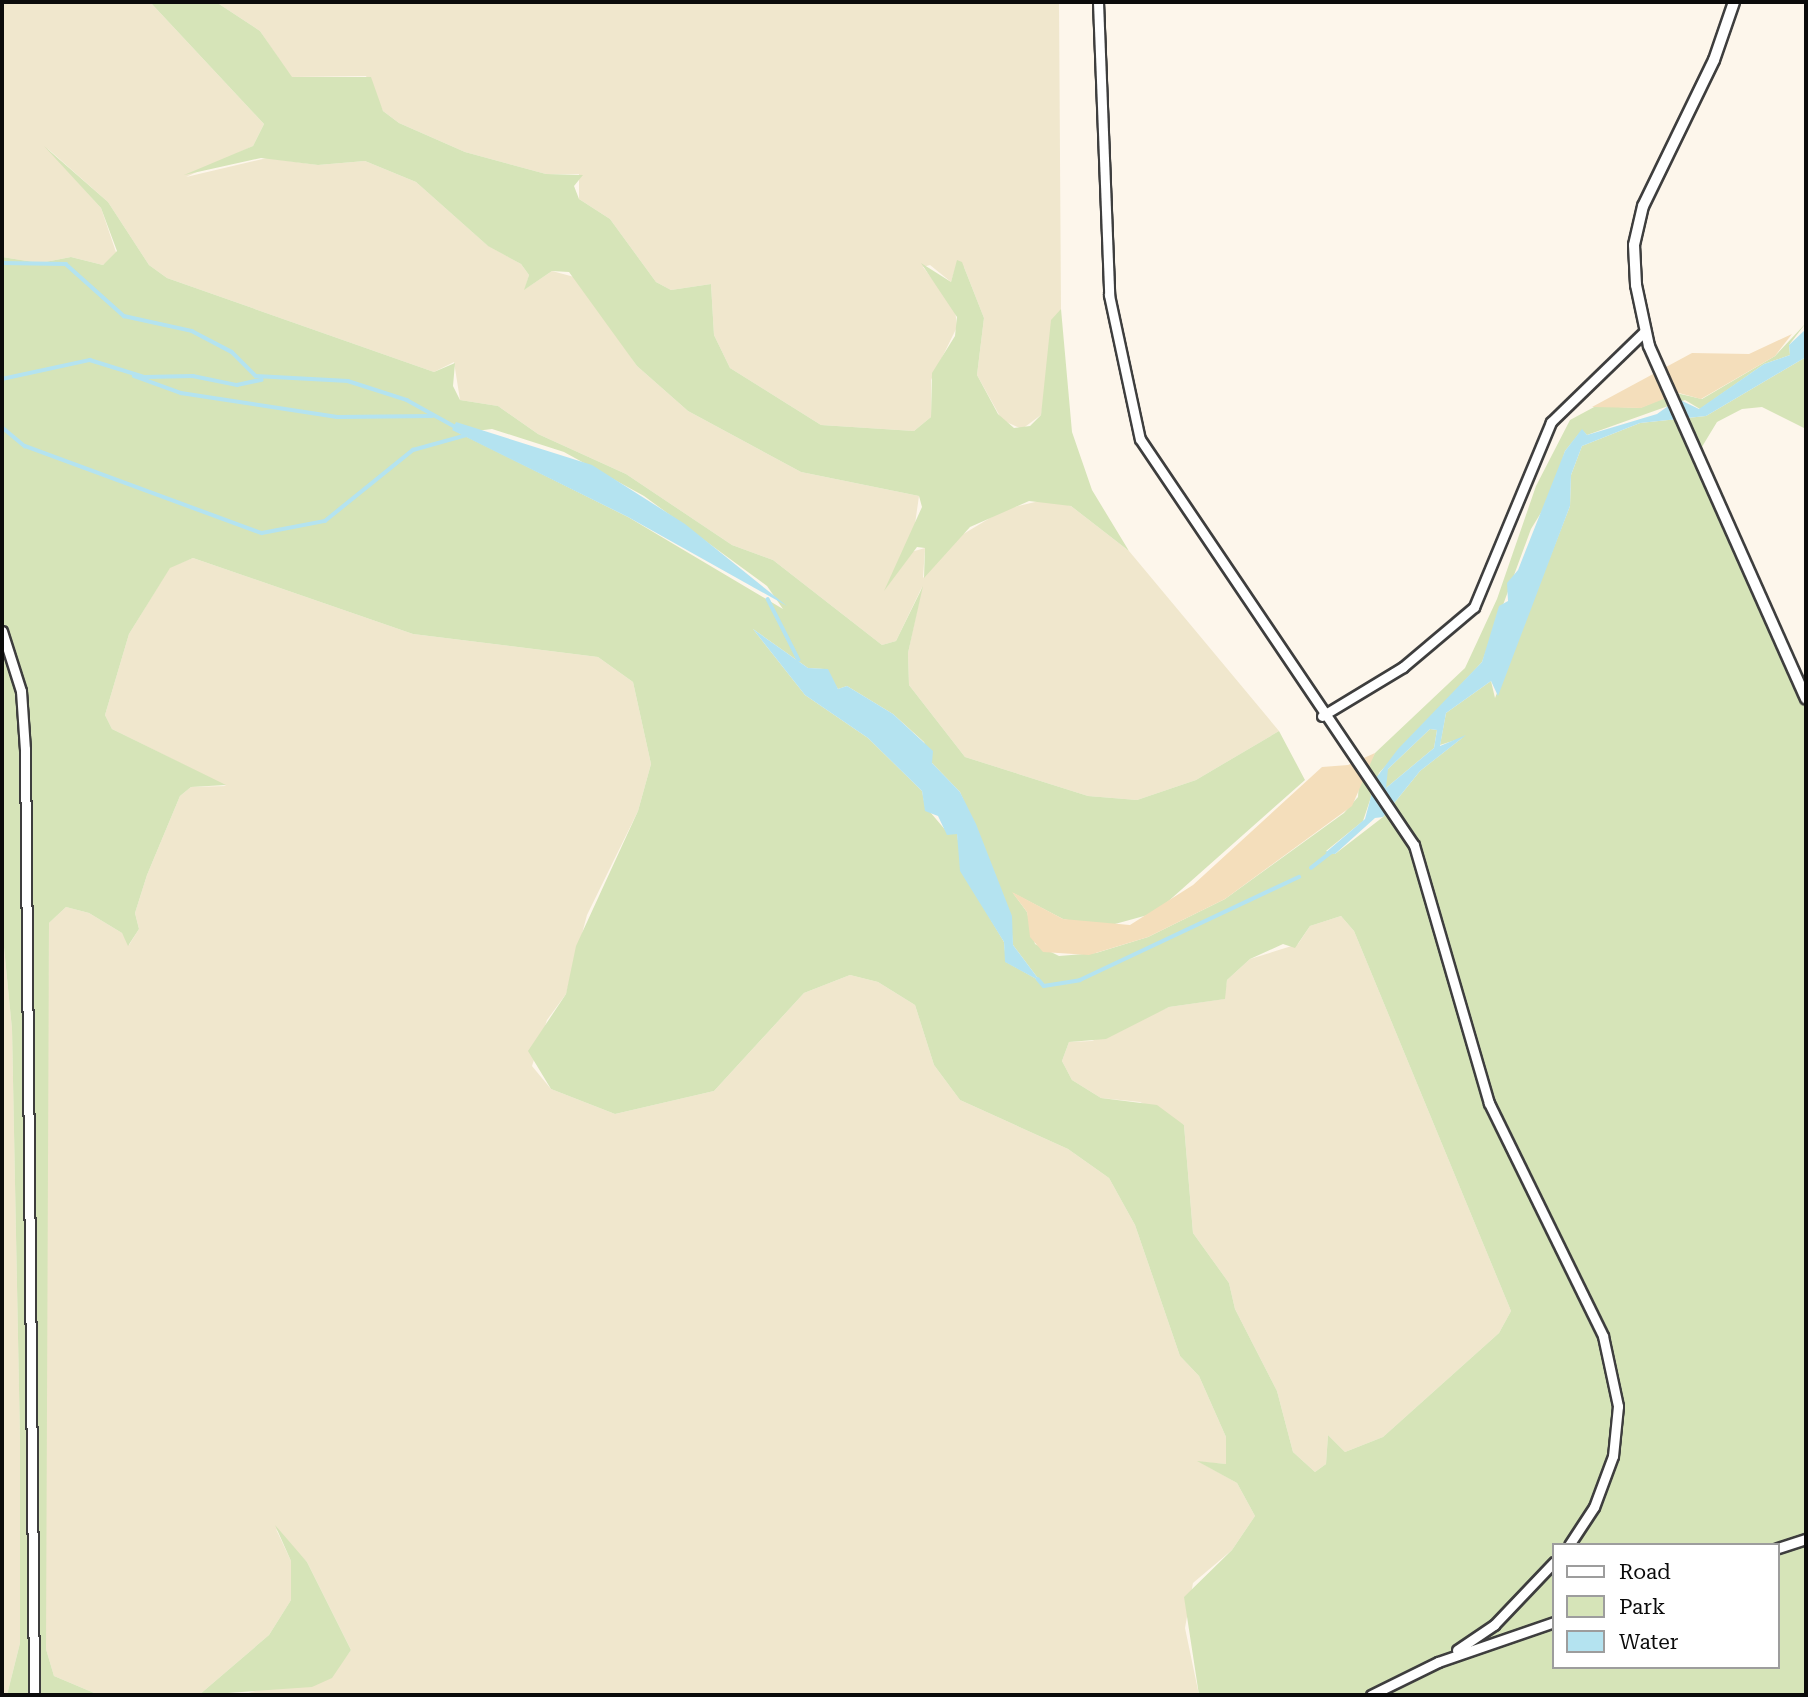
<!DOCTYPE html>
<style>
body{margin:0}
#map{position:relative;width:1808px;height:1697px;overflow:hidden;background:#fdf6eb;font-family:"Roboto Serif",serif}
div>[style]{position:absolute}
.farmland>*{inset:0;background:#f0e7cd}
.green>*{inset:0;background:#d6e4b8}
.sand>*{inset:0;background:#f4debb}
.water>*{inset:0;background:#b4e3f0}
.stream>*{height:3.5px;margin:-1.75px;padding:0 1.75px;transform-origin:1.75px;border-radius:1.75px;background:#b4e3f0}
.roads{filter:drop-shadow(2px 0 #3e3e3e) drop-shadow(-2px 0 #3e3e3e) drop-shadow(0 2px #3e3e3e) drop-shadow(0 -2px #3e3e3e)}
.minor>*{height:9px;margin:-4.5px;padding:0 4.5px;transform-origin:4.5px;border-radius:4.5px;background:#fff}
.tertiary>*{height:10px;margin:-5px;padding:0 5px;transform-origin:5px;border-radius:5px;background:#fff}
span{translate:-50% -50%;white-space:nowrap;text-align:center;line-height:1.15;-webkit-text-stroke:7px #fff;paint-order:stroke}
.frame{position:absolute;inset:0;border:4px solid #0b0b0b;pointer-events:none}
.legend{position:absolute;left:1552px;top:1543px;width:228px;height:126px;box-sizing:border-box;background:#fff;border:2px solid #9d9d9d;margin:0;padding:9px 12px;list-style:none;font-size:21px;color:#0b0b0b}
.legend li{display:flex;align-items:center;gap:14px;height:35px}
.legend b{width:35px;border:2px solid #9d9d9d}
</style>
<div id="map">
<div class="farmland">
<div style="clip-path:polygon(2px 2px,150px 2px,264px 124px,253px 146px,186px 177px,267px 158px,318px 165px,365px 161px,416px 182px,487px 245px,521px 264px,529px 275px,525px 289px,552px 271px,578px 278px,637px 366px,688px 411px,801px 472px,919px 496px,911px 552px,925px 548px,923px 578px,955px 539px,1005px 509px,1048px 499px,1071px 506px,1129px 551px,1279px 731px,1196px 780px,1137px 800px,1088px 796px,965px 757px,909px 685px,908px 653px,922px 587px,896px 641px,882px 645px,773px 560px,732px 545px,626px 474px,538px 434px,498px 406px,460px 400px,454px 362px,434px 372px,167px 278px,149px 265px,108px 202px,47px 148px,101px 208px,117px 255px,103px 265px,71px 257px,40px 263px,2px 257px)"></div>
<div style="clip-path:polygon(216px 2px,1059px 2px,1061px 309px,1041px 415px,1022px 429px,1002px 420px,977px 375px,984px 318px,964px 267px,955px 269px,951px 282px,930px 265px,923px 267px,955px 309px,957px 327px,931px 380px,931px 417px,914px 431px,821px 425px,730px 368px,714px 335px,711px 284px,671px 290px,656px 282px,610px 219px,579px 199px,579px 174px,546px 174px,465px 152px,399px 123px,383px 111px,366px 76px,291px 77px,260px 31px)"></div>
<div style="clip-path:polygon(193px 558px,413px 634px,598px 657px,633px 682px,651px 764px,638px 811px,587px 915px,566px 994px,547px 1020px,532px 1066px,551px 1089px,615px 1114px,714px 1091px,804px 993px,850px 975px,878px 982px,915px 1005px,934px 1065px,960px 1100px,1068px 1149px,1109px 1178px,1135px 1225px,1180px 1356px,1199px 1376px,1226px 1437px,1226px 1464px,1200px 1462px,1237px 1483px,1255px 1516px,1232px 1550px,1193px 1583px,1185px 1628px,1199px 1695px,242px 1695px,340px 1665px,351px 1650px,307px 1562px,276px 1529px,291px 1561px,291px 1600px,269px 1635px,199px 1695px,99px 1695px,54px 1676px,46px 1649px,42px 1390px,49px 923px,66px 907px,89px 913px,122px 933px,129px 945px,139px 929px,135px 913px,147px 875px,180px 796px,191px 787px,226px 786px,112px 729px,105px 715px,129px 634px,170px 567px)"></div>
<div style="clip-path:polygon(1341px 916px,1354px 931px,1511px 1311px,1499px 1333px,1383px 1437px,1345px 1452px,1328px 1435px,1326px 1464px,1315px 1472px,1293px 1452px,1277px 1391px,1235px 1309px,1229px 1283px,1193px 1233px,1184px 1125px,1140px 1102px,1101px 1098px,1072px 1080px,1062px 1061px,1069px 1042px,1092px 1041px,1169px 1007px,1224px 999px,1227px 980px,1250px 959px,1298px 944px,1310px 926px)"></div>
<div style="clip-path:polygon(2px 927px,12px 1029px,20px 1440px,20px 1643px,7px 1695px,2px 1695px)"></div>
</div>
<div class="green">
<div style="clip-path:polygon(150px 2px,216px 2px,260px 31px,292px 77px,371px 77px,383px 111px,399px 123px,465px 152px,546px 174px,583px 175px,574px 186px,579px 199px,610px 219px,656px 282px,671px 290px,711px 284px,714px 335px,730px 368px,821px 425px,914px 431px,931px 417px,932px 373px,955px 336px,957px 317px,921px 263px,951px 282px,957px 260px,962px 262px,984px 318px,977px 375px,998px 414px,1014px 428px,1030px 426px,1041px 415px,1051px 320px,1061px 309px,1072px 432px,1092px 490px,1129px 551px,1071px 506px,1029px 501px,970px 527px,924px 578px,925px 548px,917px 547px,884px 591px,922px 507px,919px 496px,801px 472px,688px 411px,637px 366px,569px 272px,552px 271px,524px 290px,529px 275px,521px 264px,488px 246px,416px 182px,365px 161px,318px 165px,261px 158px,184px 175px,253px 146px,264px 124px)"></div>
<div style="clip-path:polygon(evenodd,44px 146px,108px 202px,149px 265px,167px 278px,434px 372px,455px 363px,453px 386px,460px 400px,498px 406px,538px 434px,626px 474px,732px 545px,773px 560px,882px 645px,896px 641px,923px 586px,908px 653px,909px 685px,965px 757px,1088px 796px,1137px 800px,1196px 780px,1279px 731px,1305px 780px,1155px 913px,1104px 927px,1063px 919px,1013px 893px,1027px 912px,1035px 944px,1059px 956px,1096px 953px,1148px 937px,1225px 899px,1344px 813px,1358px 797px,1359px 782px,1375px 753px,1465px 668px,1497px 599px,1536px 486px,1570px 420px,1596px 406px,1640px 408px,1676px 393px,1702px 399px,1775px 356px,1806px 323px,1789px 345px,1790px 355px,1764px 364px,1700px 409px,1685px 400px,1587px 435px,1582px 430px,1565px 451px,1550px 498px,1531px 529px,1482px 662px,1379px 773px,1363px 821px,1326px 851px,1335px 854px,1383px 817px,1420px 771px,1462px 738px,1440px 745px,1446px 713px,1491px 681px,1495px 698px,1570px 506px,1571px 475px,1582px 446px,1640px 423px,1706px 416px,1806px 357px,1806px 429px,1762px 407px,1742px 409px,1717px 422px,1697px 455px,1806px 699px,1806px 1695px,1199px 1695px,1184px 1597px,1232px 1550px,1255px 1516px,1237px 1483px,1197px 1461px,1226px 1464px,1226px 1437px,1199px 1376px,1180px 1356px,1135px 1225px,1109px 1178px,1068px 1149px,960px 1100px,934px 1065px,915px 1005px,878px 982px,850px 975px,804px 993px,714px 1091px,615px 1114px,551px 1089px,528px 1051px,566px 994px,576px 946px,638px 811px,651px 764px,633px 682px,598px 657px,413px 634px,193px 558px,170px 568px,129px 634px,105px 715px,112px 729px,226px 785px,191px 787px,180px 796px,147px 875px,135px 913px,139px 929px,128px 946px,122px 933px,89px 913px,66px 907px,49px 923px,46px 1649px,54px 1676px,99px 1695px,7px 1695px,20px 1643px,20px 1440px,12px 1029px,2px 927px,2px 257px,40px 263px,71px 257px,103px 265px,117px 251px,101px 208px,44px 146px,492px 429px,564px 452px,644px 496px,767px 586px,783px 609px,628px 517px,459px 433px,492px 429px,44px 146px,753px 629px,808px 668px,824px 669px,838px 689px,847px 686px,893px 714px,924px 742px,932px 763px,960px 792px,1010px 913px,1013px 945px,1040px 981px,1006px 962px,1004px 942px,963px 873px,957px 834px,947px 832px,925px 806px,922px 791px,868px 738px,805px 695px,753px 629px,44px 146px,1341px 916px,1354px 931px,1511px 1311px,1499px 1333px,1383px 1437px,1345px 1452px,1328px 1435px,1326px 1464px,1315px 1472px,1293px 1452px,1277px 1391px,1235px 1309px,1229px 1283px,1193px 1233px,1184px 1125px,1157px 1105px,1101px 1098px,1072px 1080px,1062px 1061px,1069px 1042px,1106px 1039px,1169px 1007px,1225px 999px,1227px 980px,1250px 959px,1283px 944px,1295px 948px,1310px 926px,1341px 916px,44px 146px,1554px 1545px,1778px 1545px,1778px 1667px,1554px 1667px,1554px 1545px)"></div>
<div style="clip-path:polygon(1430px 729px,1437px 730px,1434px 748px,1386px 788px,1382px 779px,1388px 769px)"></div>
<div style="clip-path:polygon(275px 1525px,307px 1562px,351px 1650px,332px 1678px,312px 1687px,199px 1695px,269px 1635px,291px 1600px,291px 1561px)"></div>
</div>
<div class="sand">
<div style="clip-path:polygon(1792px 334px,1775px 356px,1701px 399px,1679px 393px,1641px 408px,1592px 407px,1692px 353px,1749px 354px)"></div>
<div style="clip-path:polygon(1375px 753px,1352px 806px,1225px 899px,1148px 937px,1089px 955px,1043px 952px,1030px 937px,1027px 912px,1012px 892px,1063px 919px,1130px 925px,1193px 885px,1322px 767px,1348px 765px)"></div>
</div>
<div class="water">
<div style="clip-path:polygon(evenodd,1806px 329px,1806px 357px,1706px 416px,1640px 423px,1582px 446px,1571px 475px,1570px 506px,1498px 696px,1491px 681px,1446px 713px,1440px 746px,1466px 735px,1420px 771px,1383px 817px,1375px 818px,1335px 854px,1325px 853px,1365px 819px,1376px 778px,1398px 749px,1482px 662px,1499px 606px,1508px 601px,1507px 583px,1518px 570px,1565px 451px,1582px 429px,1587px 435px,1657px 414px,1678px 399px,1699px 409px,1764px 364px,1790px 355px,1789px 345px,1806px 329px,1430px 729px,1437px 730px,1434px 748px,1386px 788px,1388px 769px,1430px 729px)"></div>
<div style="clip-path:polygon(456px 422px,592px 465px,685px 524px,787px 606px,628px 517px,452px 430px)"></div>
<div style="clip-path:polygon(753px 629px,808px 668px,828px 669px,838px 689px,847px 686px,893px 714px,933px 751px,932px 763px,960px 792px,976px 824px,1012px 916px,1013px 945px,1040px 981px,1005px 962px,1004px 942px,960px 871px,957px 834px,947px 835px,938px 816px,925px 811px,922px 791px,868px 738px,805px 695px)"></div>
</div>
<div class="stream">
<div style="left:2px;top:263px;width:64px;rotate:0.9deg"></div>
<div style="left:66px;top:264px;width:78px;rotate:41.9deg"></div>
<div style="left:124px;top:316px;width:70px;rotate:12.4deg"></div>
<div style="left:192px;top:331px;width:45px;rotate:27.7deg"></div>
<div style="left:232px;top:352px;width:34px;rotate:45deg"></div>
<div style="left:256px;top:376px;width:92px;rotate:3.1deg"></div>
<div style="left:348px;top:381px;width:62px;rotate:17.9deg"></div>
<div style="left:407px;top:400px;width:54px;rotate:29deg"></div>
<div style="left:134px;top:376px;width:50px;rotate:19.9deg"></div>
<div style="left:181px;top:393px;width:158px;rotate:8.7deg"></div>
<div style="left:337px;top:417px;width:95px;rotate:-0.6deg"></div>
<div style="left:2px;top:379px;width:90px;rotate:-12.2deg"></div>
<div style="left:90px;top:360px;width:58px;rotate:17.2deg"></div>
<div style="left:145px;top:377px;width:48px;rotate:-1.2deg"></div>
<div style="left:193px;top:376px;width:45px;rotate:11.6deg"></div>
<div style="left:237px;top:385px;width:25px;rotate:-12deg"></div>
<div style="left:2px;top:427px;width:30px;rotate:40deg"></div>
<div style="left:25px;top:446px;width:252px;rotate:20.2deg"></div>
<div style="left:262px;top:533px;width:64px;rotate:-10.8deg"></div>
<div style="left:325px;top:521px;width:113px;rotate:-38.9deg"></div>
<div style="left:413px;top:450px;width:56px;rotate:-15.5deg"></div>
<div style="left:768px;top:599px;width:68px;rotate:63.1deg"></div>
<div style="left:1311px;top:868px;width:28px;rotate:-38deg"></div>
<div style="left:1038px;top:979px;width:9px;rotate:49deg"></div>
<div style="left:1044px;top:986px;width:36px;rotate:-9deg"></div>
<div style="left:1080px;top:980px;width:242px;rotate:-25.2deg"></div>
</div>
<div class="roads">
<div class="minor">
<div style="left:1098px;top:2px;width:293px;rotate:87.8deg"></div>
<div style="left:1109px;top:295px;width:147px;rotate:77.9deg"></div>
<div style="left:1140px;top:439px;width:490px;rotate:56deg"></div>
<div style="left:1414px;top:845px;width:269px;rotate:73.8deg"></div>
<div style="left:1489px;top:1103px;width:259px;rotate:63.9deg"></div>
<div style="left:1603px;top:1336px;width:72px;rotate:77.9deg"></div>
<div style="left:1618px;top:1406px;width:50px;rotate:95.7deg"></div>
<div style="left:1613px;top:1456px;width:54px;rotate:110.4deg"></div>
<div style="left:1594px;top:1507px;width:45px;rotate:123.3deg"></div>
<div style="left:2px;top:631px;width:63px;rotate:72.4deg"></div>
<div style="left:21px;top:691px;width:58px;rotate:86.1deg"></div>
<div style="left:25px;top:749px;width:946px;rotate:89.45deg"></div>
<div style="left:1322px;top:716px;width:95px;rotate:-31.2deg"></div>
<div style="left:1403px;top:667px;width:93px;rotate:-40.2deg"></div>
<div style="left:1474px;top:607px;width:200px;rotate:-67.4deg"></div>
<div style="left:1551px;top:422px;width:131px;rotate:-44.1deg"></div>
<div style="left:1778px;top:1548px;width:29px;rotate:-18deg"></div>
<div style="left:1457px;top:1650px;width:45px;rotate:-34deg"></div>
<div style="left:1494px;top:1625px;width:87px;rotate:-46.4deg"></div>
<div style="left:1371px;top:1695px;width:75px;rotate:-26.2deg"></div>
<div style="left:1438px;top:1662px;width:123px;rotate:-19deg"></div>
</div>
<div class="tertiary">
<div style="left:1734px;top:2px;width:61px;rotate:109deg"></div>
<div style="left:1714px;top:60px;width:162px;rotate:115.9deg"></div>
<div style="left:1643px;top:206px;width:40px;rotate:103deg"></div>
<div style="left:1634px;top:245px;width:40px;rotate:87.1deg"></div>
<div style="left:1636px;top:285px;width:62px;rotate:78deg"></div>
<div style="left:1649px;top:346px;width:386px;rotate:66deg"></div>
</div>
</div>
<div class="frame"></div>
<ul class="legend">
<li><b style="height:9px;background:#fff"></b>Road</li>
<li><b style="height:19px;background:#d6e4b8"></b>Park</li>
<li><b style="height:19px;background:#b4e3f0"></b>Water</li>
</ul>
</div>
